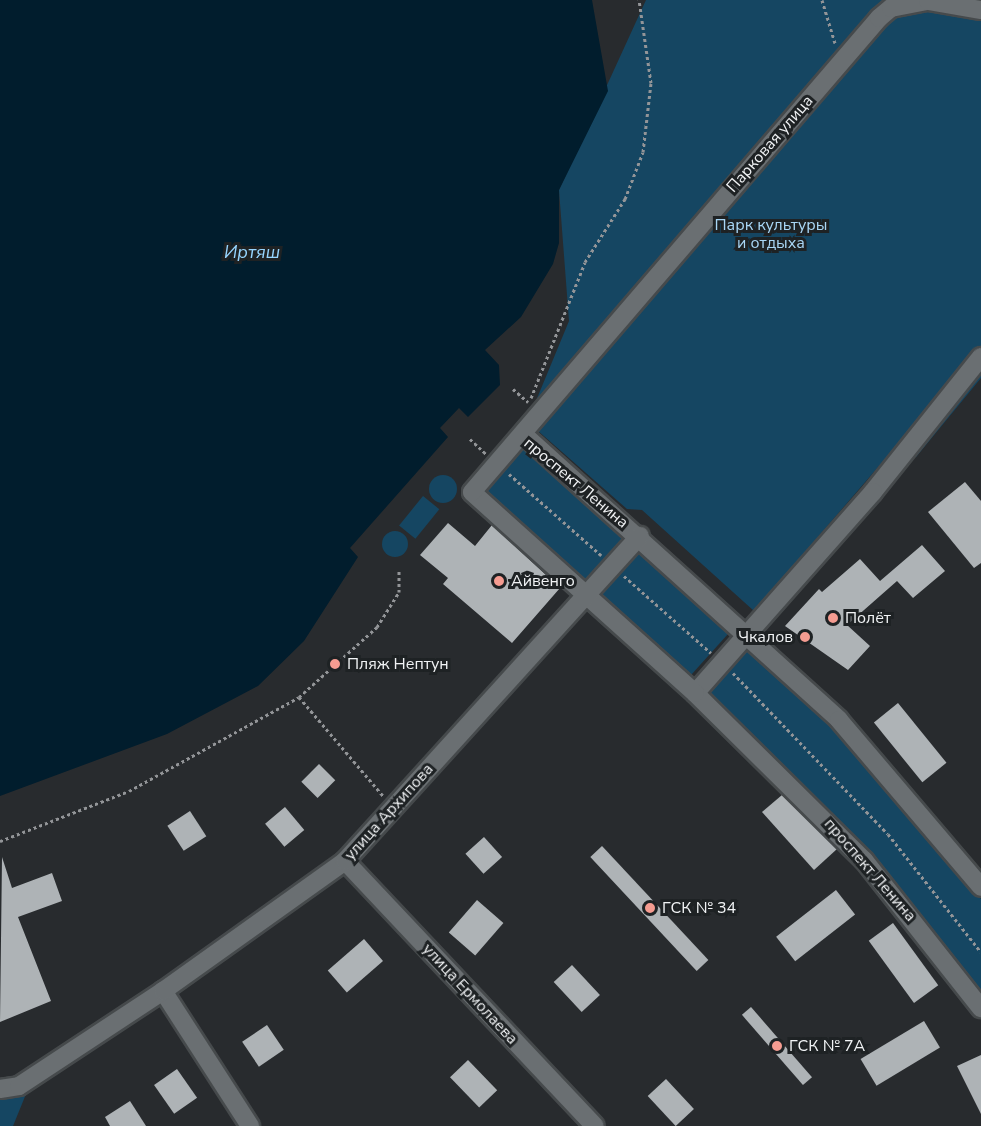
<!DOCTYPE html>
<meta charset="utf-8">
<style>
body{margin:0}
#map{position:relative;width:981px;height:1126px;overflow:hidden;background:#282b2e;font-family:"Nunito Sans",sans-serif}
div>[style]{position:absolute}
.green>*{inset:0;background:#154662;transform-origin:0 0}
.round{border-radius:50%}
.water>*{inset:0;background:#011d2d}
.building>*{inset:0;background:#aeb3b6;transform-origin:0 0}
.path>*{height:3px;margin-top:-1.5px;transform-origin:0;background:repeating-linear-gradient(90deg,#939598 0 3px,transparent 0 6px)}
.roads{filter:drop-shadow(2px 0 #464a4c) drop-shadow(-2px 0 #464a4c) drop-shadow(0 2px #464a4c) drop-shadow(0 -2px #464a4c)}
.minor>*{height:18px;margin:-9px;padding:0 9px;transform-origin:9px;border-radius:9px;background:#6a6f72}
.dots>*{width:16px;height:16px;translate:-50% -50%;box-sizing:border-box;border:3px solid #1e2224;border-radius:50%}
span{translate:-50% -50%;white-space:nowrap;text-align:center;line-height:1.15;-webkit-text-stroke:6px #1e2224;paint-order:stroke}
.street-label{font-size:16px;color:#f1f3f5}
.park-label{font-size:16px;color:#a9d7f6}
.poi-label{font-size:16px;color:#f1f3f5}
.left{translate:0 -50%;text-align:left}
.right{translate:-100% -50%;text-align:right}
.water-label{font-size:18px;color:#96d5ff;font-style:italic}
</style>
<div id="map">
<div class="green">
<div style="clip-path:polygon(646px 0,981px 0,981px 378px,916px 457px,898px 444px,754px 611px,642px 510px,627px 509px,537px 430px,533px 408px,569px 321px,559px 190px)"></div>
<div style="left:522px;top:440px;width:147px;height:67px;rotate:41deg"></div>
<div class="round" style="left:429px;top:475px;width:28px;height:28px"></div>
<div style="left:423px;top:496px;width:21px;height:38px;rotate:39deg"></div>
<div class="round" style="left:382px;top:531px;width:26px;height:26px"></div>
<div style="left:639px;top:543px;width:127px;height:67px;rotate:42deg"></div>
<div style="clip-path:polygon(749px 642px,834px 723px,981px 899px,981px 1000px,867px 853px,705px 692px)"></div>
<div style="clip-path:polygon(26px 1094px,13px 1126px,0 1126px,0 1097px)"></div>
</div>
<div class="water">
<div style="clip-path:polygon(0 0,592px 0,608px 91px,559px 190px,559px 243px,553px 264px,521px 317px,485px 350px,499px 365px,500px 385px,468px 417px,459px 408px,440px 428px,448px 437px,350px 548px,358px 557px,304px 641px,258px 686px,167px 734px,0 796px)"></div>
</div>
<div class="building">
<div style="clip-path:polygon(965px 482px,981px 501px,981px 563px,974px 568px,928px 512px)"></div>
<div style="clip-path:polygon(448px 523px,475px 546px,492px 525px,560px 588px,512px 643px,443px 584px,448px 578px,420px 555px)"></div>
<div style="clip-path:polygon(922px 545px,945px 571px,913px 598px,897px 581px,847px 625px,870px 646px,848px 670px,785px 626px,819px 589px,822px 592px,860px 559px,880px 581px)"></div>
<div style="left:898px;top:703px;width:77px;height:31px;rotate:51deg"></div>
<div style="left:319px;top:764px;width:23px;height:25px;rotate:45deg"></div>
<div style="clip-path:polygon(782px 795px,837px 849px,814px 870px,762px 812px)"></div>
<div style="left:285px;top:807px;width:30px;height:26px;rotate:50deg"></div>
<div style="left:190px;top:811px;width:30px;height:27px;rotate:57deg"></div>
<div style="left:484px;top:837px;width:27px;height:25px;rotate:48deg"></div>
<div style="left:602px;top:846px;width:156px;height:16px;rotate:47deg"></div>
<div style="clip-path:polygon(2px 857px,12px 888px,52px 873px,62px 901px,18px 917px,51px 1001px,0 1022px)"></div>
<div style="left:836px;top:890px;width:31px;height:76px;rotate:52deg"></div>
<div style="left:477px;top:900px;width:35px;height:43px;rotate:41deg"></div>
<div style="left:893px;top:923px;width:77px;height:30px;rotate:54deg"></div>
<div style="left:364px;top:939px;width:29px;height:48px;rotate:49deg"></div>
<div style="left:572px;top:965px;width:41px;height:25px;rotate:47deg"></div>
<div style="left:751px;top:1007px;width:93px;height:12px;rotate:49deg"></div>
<div style="left:924px;top:1021px;width:31px;height:74px;rotate:59deg"></div>
<div style="left:267px;top:1025px;width:30px;height:30px;rotate:56deg"></div>
<div style="clip-path:polygon(981px 1055px,981px 1114px,957px 1066px)"></div>
<div style="left:468px;top:1060px;width:42px;height:25px;rotate:46deg"></div>
<div style="left:177px;top:1069px;width:35px;height:28px;rotate:55deg"></div>
<div style="left:666px;top:1079px;width:41px;height:25px;rotate:47deg"></div>
<div style="clip-path:polygon(130px 1101px,146px 1126px,110px 1126px,105px 1117px)"></div>
</div>
<div class="path">
<div style="left:822px;top:0;width:45px;rotate:73.2deg"></div>
<div style="left:513px;top:389px;width:20px;rotate:41deg"></div>
<div style="left:531px;top:398px;width:146px;rotate:-68.3deg"></div>
<div style="left:585px;top:262px;width:75px;rotate:-57.6deg"></div>
<div style="left:625px;top:199px;width:50px;rotate:-69deg"></div>
<div style="left:643px;top:152px;width:69px;rotate:-83.4deg"></div>
<div style="left:651px;top:83px;width:84px;rotate:-98.2deg"></div>
<div style="left:470px;top:439px;width:22px;rotate:43deg"></div>
<div style="left:509px;top:474px;width:123px;rotate:41.4deg"></div>
<div style="left:624px;top:576px;width:116px;rotate:41.5deg"></div>
<div style="left:733px;top:673px;width:223px;rotate:46.1deg"></div>
<div style="left:888px;top:834px;width:150px;rotate:51.8deg"></div>
<div style="left:299px;top:697px;width:131px;rotate:49.6deg"></div>
<div style="left:0;top:841px;width:138px;rotate:-21.2deg"></div>
<div style="left:129px;top:791px;width:194px;rotate:-28.9deg"></div>
<div style="left:299px;top:697px;width:105px;rotate:-41.9deg"></div>
<div style="left:377px;top:627px;width:41px;rotate:-57.8deg"></div>
<div style="left:399px;top:592px;width:22px;rotate:-90deg"></div>
</div>
<div class="roads">
<div class="minor">
<div style="left:981px;top:357px;width:173px;rotate:128.7deg"></div>
<div style="left:873px;top:492px;width:268px;rotate:131.5deg"></div>
<div style="left:695px;top:693px;width:238px;rotate:44.7deg"></div>
<div style="left:864px;top:860px;width:189px;rotate:51.7deg"></div>
<div style="left:523px;top:434px;width:426px;rotate:42.1deg"></div>
<div style="left:839px;top:720px;width:219px;rotate:49.6deg"></div>
<div style="left:695px;top:693px;width:300px;rotate:-138deg"></div>
<div style="left:472px;top:492px;width:625px;rotate:-49.35deg"></div>
<div style="left:879px;top:18px;width:16px;rotate:-40deg"></div>
<div style="left:891px;top:8px;width:38px;rotate:-11deg"></div>
<div style="left:928px;top:1px;width:54px;rotate:9.6deg"></div>
<div style="left:345px;top:861px;width:364px;rotate:46.7deg"></div>
<div style="left:163px;top:991px;width:161px;rotate:57.2deg"></div>
<div style="left:0;top:1089px;width:19px;rotate:-9deg"></div>
<div style="left:19px;top:1086px;width:173px;rotate:-33.4deg"></div>
<div style="left:163px;top:991px;width:224px;rotate:-35.5deg"></div>
<div style="left:345px;top:861px;width:439px;rotate:-47.8deg"></div>
</div>
</div>
<div class="dots">
<div style="left:499px;top:581px;background:#f59c91"></div>
<div style="left:833px;top:618px;background:#f59c91"></div>
<div style="left:805px;top:637px;background:#f59c91"></div>
<div style="left:335px;top:664px;background:#f59c91"></div>
<div style="left:650px;top:908px;background:#f59c91"></div>
<div style="left:777px;top:1046px;background:#f59c91"></div>
</div>
<div class="street-label">
<span style="left:770px;top:144px;rotate:-49deg">Парковая улица</span>
<span style="left:576px;top:483px;rotate:40deg">проспект Ленина</span>
<span style="left:389px;top:812px;rotate:-48deg">улица Архипова</span>
<span style="left:870px;top:870px;rotate:49deg">проспект Ленина</span>
<span style="left:470px;top:994px;rotate:47deg">улица Ермолаева</span>
</div>
<div class="park-label">
<span style="left:771px;top:234px">Парк культуры<br>и отдыха</span>
</div>
<div class="poi-label">
<span class="left" style="left:511px;top:581px">Айвенго</span>
<span class="left" style="left:845px;top:618px">Полёт</span>
<span class="right" style="left:793px;top:637px">Чкалов</span>
<span class="left" style="left:347px;top:664px">Пляж Нептун</span>
<span class="left" style="left:662px;top:908px">ГСК № 34</span>
<span class="left" style="left:789px;top:1046px">ГСК № 7А</span>
</div>
<div class="water-label">
<span style="left:252px;top:252px">Иртяш</span>
</div>
</div>
